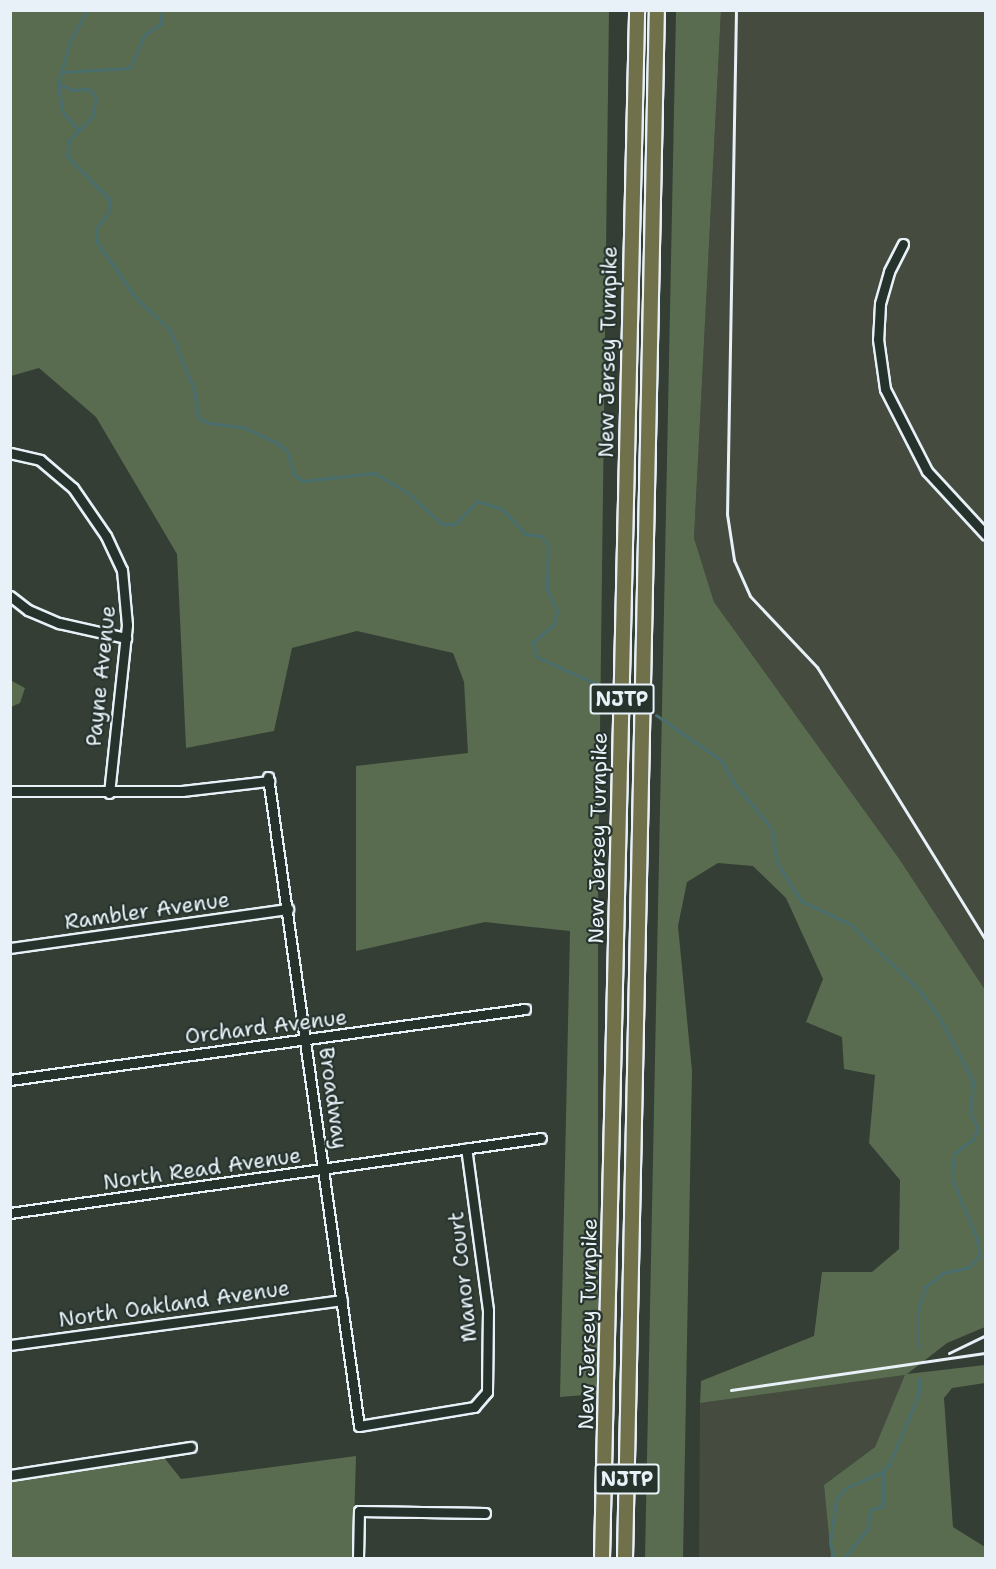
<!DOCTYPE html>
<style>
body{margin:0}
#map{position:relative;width:996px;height:1569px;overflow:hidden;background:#343e35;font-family:"Shantell Sans",sans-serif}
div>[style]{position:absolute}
.built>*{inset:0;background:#454b3f}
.green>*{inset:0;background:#596c4f}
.stream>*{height:3px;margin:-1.5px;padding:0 1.5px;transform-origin:1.5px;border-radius:1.5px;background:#496e6d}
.roads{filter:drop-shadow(2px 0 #e8f1f8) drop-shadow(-2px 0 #e8f1f8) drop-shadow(0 2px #e8f1f8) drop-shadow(0 -2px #e8f1f8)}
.minor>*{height:9px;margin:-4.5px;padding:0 4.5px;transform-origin:4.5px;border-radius:4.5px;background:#26332d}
.highway>*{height:14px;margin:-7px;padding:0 7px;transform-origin:7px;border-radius:7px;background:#70704a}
.rail>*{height:3px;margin:-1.5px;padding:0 1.5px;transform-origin:1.5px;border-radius:1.5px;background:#e8f1f8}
span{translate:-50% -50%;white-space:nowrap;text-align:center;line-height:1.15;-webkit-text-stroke:4.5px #26332d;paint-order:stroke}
.shield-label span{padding:2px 4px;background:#26332d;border:2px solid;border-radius:4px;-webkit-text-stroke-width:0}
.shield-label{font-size:20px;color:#e8f1f8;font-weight:700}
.street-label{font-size:21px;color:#e8f1f8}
.frame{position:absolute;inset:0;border:12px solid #e8f1f8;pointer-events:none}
</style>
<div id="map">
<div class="built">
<div style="clip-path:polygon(721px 11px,985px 11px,985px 990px,900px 860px,714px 602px,694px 538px)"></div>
<div style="clip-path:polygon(906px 1375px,875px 1447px,824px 1485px,831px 1558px,699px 1558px,700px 1403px)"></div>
</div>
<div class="green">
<div style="clip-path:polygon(721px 10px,694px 538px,714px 602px,900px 860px,985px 990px,985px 1327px,947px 1343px,907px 1374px,985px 1365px,985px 1383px,952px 1388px,944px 1398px,953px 1527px,985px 1547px,985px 1558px,831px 1558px,824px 1485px,875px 1447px,905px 1375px,700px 1403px,701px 1381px,814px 1336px,822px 1272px,872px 1272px,899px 1249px,900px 1180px,869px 1143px,875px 1075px,844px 1069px,842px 1037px,806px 1022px,823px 979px,786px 898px,753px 866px,718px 863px,687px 882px,678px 926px,692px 1071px,683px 1558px,645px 1558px,676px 11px)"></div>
<div style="clip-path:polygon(10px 11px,609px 11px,598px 892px,598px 1394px,560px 1397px,570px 931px,485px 922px,356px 951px,356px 766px,468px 753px,464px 682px,453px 653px,357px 631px,292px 648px,274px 731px,186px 748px,177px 554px,96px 417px,39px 368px,11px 376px)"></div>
<div style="clip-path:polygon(10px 680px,25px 688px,20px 703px,11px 707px)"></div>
<div style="clip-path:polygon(162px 1455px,181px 1479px,356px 1456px,353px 1558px,11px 1558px,10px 1478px)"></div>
</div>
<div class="stream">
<div style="left:61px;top:72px;width:69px;rotate:-3.3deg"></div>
<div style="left:130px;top:68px;width:36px;rotate:-67deg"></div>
<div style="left:144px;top:35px;width:20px;rotate:-33deg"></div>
<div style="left:161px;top:24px;width:14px;rotate:-94deg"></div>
<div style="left:58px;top:83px;width:16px;rotate:27deg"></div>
<div style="left:72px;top:90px;width:16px;rotate:-4deg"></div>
<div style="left:88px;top:89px;width:11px;rotate:45deg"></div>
<div style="left:96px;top:97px;width:20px;rotate:101deg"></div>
<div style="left:92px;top:117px;width:33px;rotate:135deg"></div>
<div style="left:69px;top:140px;width:16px;rotate:97deg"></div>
<div style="left:67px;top:156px;width:62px;rotate:45.7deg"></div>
<div style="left:110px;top:200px;width:12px;rotate:99deg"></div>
<div style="left:108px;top:212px;width:21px;rotate:125deg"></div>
<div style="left:96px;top:229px;width:13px;rotate:86deg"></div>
<div style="left:97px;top:242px;width:67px;rotate:55.4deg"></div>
<div style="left:135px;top:297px;width:48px;rotate:43.3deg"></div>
<div style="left:170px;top:330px;width:65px;rotate:68.2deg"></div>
<div style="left:194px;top:390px;width:28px;rotate:82deg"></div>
<div style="left:198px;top:418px;width:12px;rotate:24deg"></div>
<div style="left:209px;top:423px;width:34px;rotate:7deg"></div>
<div style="left:243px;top:427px;width:38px;rotate:25deg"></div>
<div style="left:277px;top:443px;width:13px;rotate:39deg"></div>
<div style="left:287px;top:451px;width:25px;rotate:74deg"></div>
<div style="left:294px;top:475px;width:11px;rotate:34deg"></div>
<div style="left:303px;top:481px;width:71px;rotate:-6.4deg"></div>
<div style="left:374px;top:473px;width:39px;rotate:30deg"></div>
<div style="left:408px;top:493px;width:46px;rotate:42.4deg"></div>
<div style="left:442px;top:524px;width:13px"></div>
<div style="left:455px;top:524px;width:32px;rotate:-46deg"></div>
<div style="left:477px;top:501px;width:26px;rotate:18deg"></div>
<div style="left:502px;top:509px;width:34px;rotate:47deg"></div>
<div style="left:525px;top:534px;width:16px;rotate:7deg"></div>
<div style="left:541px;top:536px;width:11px;rotate:52deg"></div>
<div style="left:548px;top:545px;width:43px;rotate:91.3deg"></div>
<div style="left:547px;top:588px;width:25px;rotate:67deg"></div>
<div style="left:557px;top:611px;width:13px;rotate:103deg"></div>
<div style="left:554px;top:624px;width:28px;rotate:139deg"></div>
<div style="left:533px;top:642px;width:16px;rotate:75deg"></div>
<div style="left:537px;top:657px;width:75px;rotate:24.5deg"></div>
<div style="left:78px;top:130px;width:25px;rotate:-130deg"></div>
<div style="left:62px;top:111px;width:28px;rotate:-98deg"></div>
<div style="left:58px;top:83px;width:44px;rotate:-74.1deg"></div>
<div style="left:70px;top:41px;width:35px;rotate:-61deg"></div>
<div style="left:656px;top:715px;width:80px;rotate:34.9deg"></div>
<div style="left:722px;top:761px;width:24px;rotate:62deg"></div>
<div style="left:733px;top:782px;width:61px;rotate:50.3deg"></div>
<div style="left:772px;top:829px;width:34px;rotate:82deg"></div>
<div style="left:777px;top:863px;width:45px;rotate:57.7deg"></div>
<div style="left:801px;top:901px;width:54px;rotate:25.1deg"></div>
<div style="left:850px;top:924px;width:97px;rotate:43.7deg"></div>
<div style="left:920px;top:991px;width:30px;rotate:53deg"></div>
<div style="left:938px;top:1015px;width:75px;rotate:62.1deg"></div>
<div style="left:973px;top:1081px;width:32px;rotate:95deg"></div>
<div style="left:970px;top:1113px;width:18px;rotate:63deg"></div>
<div style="left:978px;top:1129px;width:11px;rotate:117deg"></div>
<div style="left:973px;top:1139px;width:24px;rotate:142deg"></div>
<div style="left:954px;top:1154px;width:25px;rotate:95deg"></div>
<div style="left:952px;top:1179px;width:65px;rotate:67.4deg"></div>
<div style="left:977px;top:1239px;width:17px;rotate:83deg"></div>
<div style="left:979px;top:1256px;width:15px;rotate:132deg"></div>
<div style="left:969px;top:1267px;width:27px;rotate:167deg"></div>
<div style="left:943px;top:1273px;width:23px;rotate:142deg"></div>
<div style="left:925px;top:1287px;width:25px;rotate:106deg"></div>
<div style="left:918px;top:1311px;width:37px;rotate:90deg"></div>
<div style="left:834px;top:1558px;width:16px;rotate:-105deg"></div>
<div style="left:830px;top:1543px;width:44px;rotate:-82.2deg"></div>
<div style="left:836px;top:1499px;width:15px;rotate:-48deg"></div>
<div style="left:846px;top:1488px;width:37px;rotate:-24deg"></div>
<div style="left:880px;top:1473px;width:12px;rotate:-42deg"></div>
<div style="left:889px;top:1465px;width:78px;rotate:-67.4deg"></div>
<div style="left:919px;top:1393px;width:15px;rotate:-90deg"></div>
<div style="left:844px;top:1558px;width:36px;rotate:-51deg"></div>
<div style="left:867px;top:1530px;width:20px;rotate:-81deg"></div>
<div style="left:870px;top:1510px;width:14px;rotate:-17deg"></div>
<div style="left:883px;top:1506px;width:35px;rotate:-90deg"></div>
</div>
<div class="roads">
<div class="minor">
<div style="left:903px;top:244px;width:31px;rotate:117deg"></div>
<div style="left:889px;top:272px;width:33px;rotate:106deg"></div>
<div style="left:880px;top:304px;width:35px;rotate:93deg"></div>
<div style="left:878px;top:339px;width:50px;rotate:82deg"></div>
<div style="left:885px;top:389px;width:92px;rotate:62.9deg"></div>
<div style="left:927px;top:471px;width:87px;rotate:47.3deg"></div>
<div style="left:10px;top:453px;width:31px;rotate:13deg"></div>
<div style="left:40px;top:460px;width:43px;rotate:40.3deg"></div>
<div style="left:73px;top:488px;width:58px;rotate:55.5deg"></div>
<div style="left:106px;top:536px;width:38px;rotate:65deg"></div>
<div style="left:122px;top:570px;width:55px;rotate:84.8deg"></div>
<div style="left:127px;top:625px;width:169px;rotate:96.1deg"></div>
<div style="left:10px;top:596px;width:23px;rotate:38deg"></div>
<div style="left:28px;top:610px;width:34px;rotate:23deg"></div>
<div style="left:59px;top:623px;width:69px;rotate:12.6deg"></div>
<div style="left:268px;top:777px;width:655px;rotate:82.02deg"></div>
<div style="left:359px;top:1426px;width:117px;rotate:-9.4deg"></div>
<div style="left:474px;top:1407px;width:20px;rotate:-49deg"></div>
<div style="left:487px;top:1392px;width:82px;rotate:-89.3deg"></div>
<div style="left:488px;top:1310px;width:163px;rotate:-97.7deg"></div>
<div style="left:10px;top:791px;width:172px"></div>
<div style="left:182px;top:791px;width:88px;rotate:-6.6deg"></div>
<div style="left:10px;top:948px;width:281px;rotate:-8deg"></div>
<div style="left:10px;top:1080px;width:520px;rotate:-7.85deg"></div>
<div style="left:10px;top:1213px;width:536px;rotate:-8.04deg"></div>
<div style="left:10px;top:1345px;width:335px;rotate:-7.7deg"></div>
<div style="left:10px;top:1475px;width:183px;rotate:-8.8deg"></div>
<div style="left:358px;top:1558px;width:47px;rotate:-88.8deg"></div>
<div style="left:359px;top:1511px;width:126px;rotate:0.9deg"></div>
</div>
<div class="highway">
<div style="left:602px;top:1558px;width:1548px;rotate:-88.7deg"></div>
<div style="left:625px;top:1558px;width:1548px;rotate:-88.82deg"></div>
</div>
</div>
<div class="rail">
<div style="left:736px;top:10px;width:504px;rotate:91.02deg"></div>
<div style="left:727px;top:514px;width:47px;rotate:81.3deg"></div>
<div style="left:734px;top:560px;width:39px;rotate:66deg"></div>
<div style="left:750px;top:596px;width:98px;rotate:46.7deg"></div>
<div style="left:817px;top:667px;width:322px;rotate:58.3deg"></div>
<div style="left:949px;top:1353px;width:41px;rotate:-25.9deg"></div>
<div style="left:731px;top:1390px;width:258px;rotate:-8.3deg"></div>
</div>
<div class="shield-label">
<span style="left:622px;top:699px">NJTP</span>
<span style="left:627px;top:1479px">NJTP</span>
</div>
<div class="street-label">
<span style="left:608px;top:352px;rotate:-89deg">New Jersey Turnpike</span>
<span style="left:101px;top:676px;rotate:-84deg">Payne Avenue</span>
<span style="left:598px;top:838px;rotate:-89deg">New Jersey Turnpike</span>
<span style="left:147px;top:911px;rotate:-8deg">Rambler Avenue</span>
<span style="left:266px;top:1027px;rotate:-7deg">Orchard Avenue</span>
<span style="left:333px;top:1098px;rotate:82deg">Broadway</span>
<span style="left:202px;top:1169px;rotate:-8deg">North Read Avenue</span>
<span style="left:463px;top:1277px;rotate:-96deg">Manor Court</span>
<span style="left:174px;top:1304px;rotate:-8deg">North Oakland Avenue</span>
<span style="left:588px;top:1324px;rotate:-89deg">New Jersey Turnpike</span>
</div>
<div class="frame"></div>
</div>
